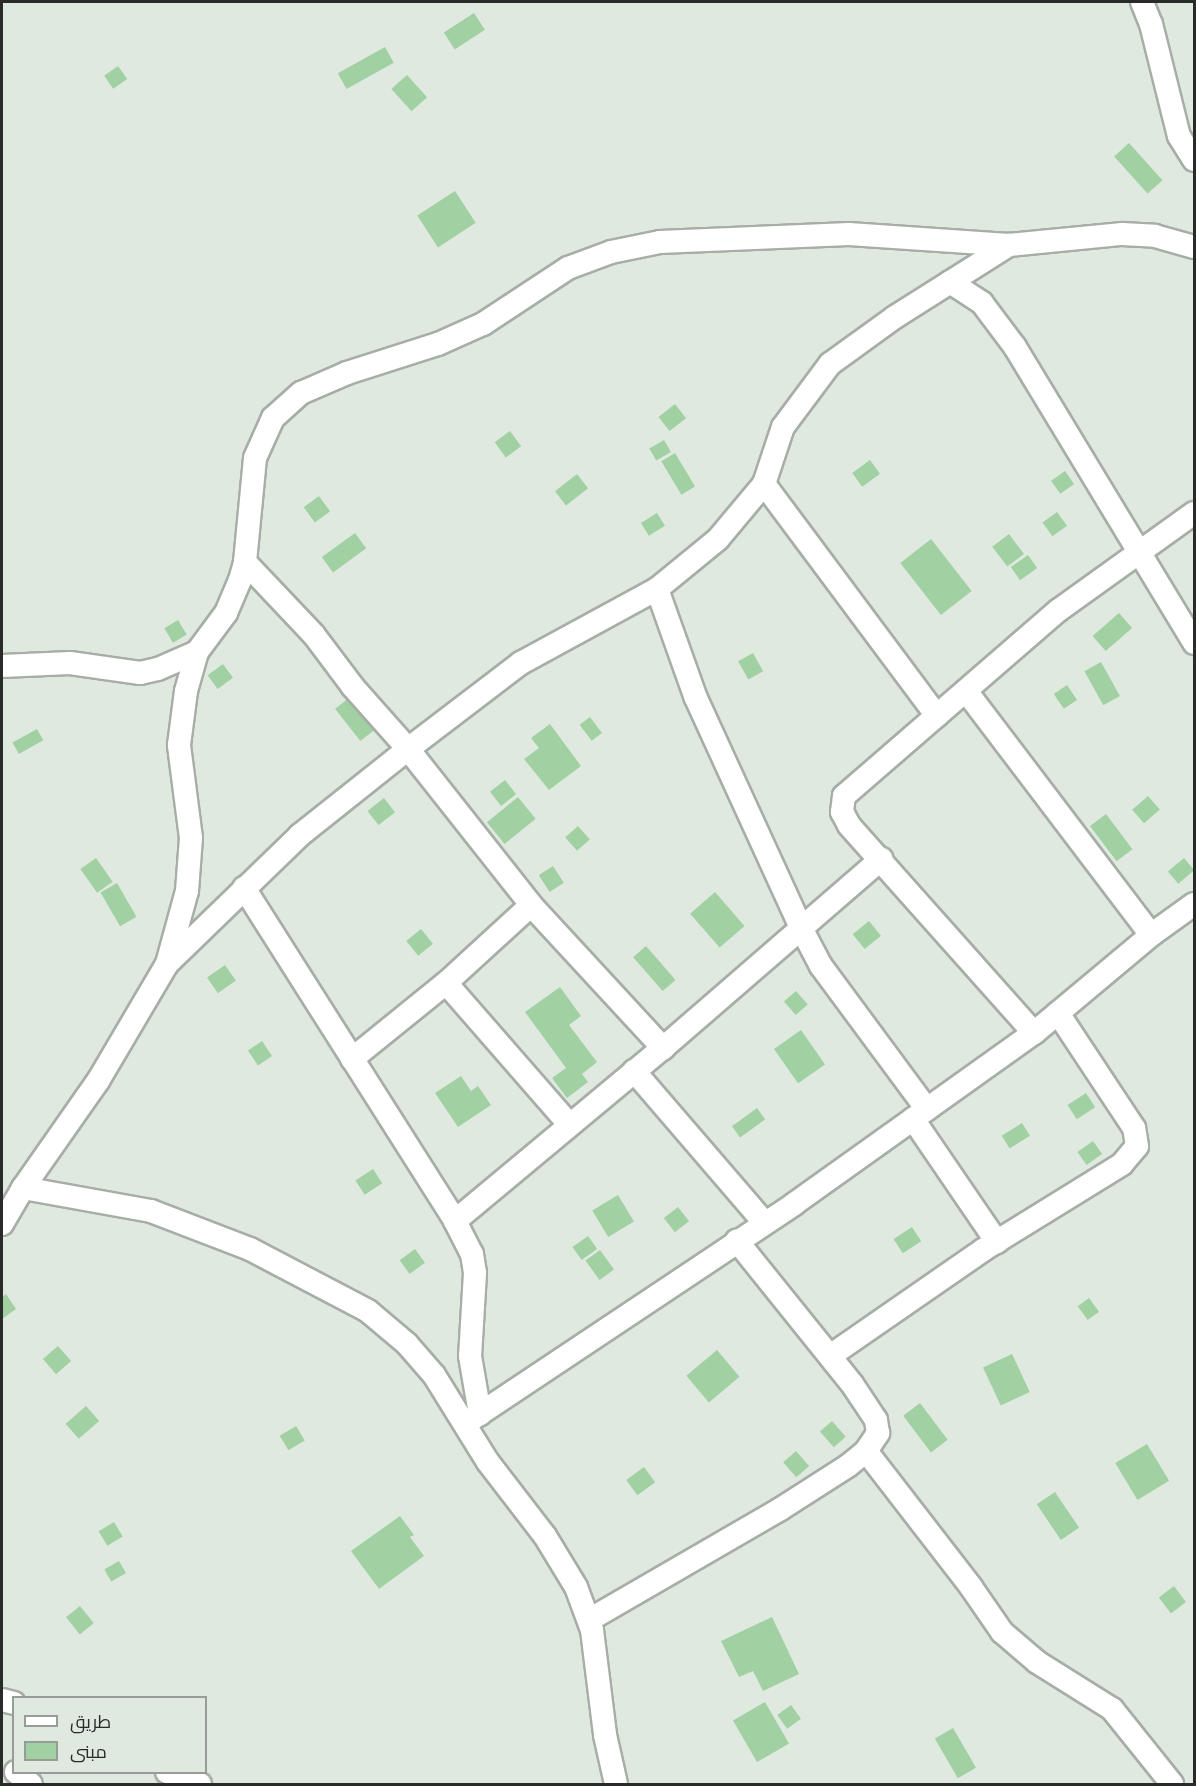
<!DOCTYPE html>
<meta charset="utf-8">
<style>
body{margin:0}
#map{position:relative;width:1196px;height:1786px;overflow:hidden;background:#e0e9e0;font-family:Georgia,Cairo,serif}
div>[style]{position:absolute}
.building>*{inset:0;background:#a1d1a2;transform-origin:0 0}
.roads{filter:drop-shadow(2px 0 #a6aea6) drop-shadow(-2px 0 #a6aea6) drop-shadow(0 2px #a6aea6) drop-shadow(0 -2px #a6aea6)}
.minor>*{height:22px;margin:-11px;padding:0 11px;transform-origin:11px;border-radius:11px;background:#fff}
span{translate:-50% -50%;white-space:nowrap;text-align:center;line-height:1.15;-webkit-text-stroke:4.5px #e0e9e0;paint-order:stroke}
.frame{position:absolute;inset:0;border:3px solid #282b28;pointer-events:none}
.legend{position:absolute;left:12px;top:1696px;width:195px;height:78px;box-sizing:border-box;background:#e0e9e0;border:2px solid #969d96;margin:0;padding:8px 10px;list-style:none;font-size:18px;color:#282b28}
.legend li{display:flex;align-items:center;gap:12px;height:30px}
.legend b{width:30px;border:2px solid #969d96}
</style>
<div id="map">
<div class="building">
<div style="left:474px;top:13px;width:20px;height:36px;rotate:57deg"></div>
<div style="left:385px;top:47px;width:18px;height:54px;rotate:61deg"></div>
<div style="left:118px;top:66px;width:16px;height:17px;rotate:55deg"></div>
<div style="left:407px;top:75px;width:30px;height:21px;rotate:48deg"></div>
<div style="left:1129px;top:143px;width:50px;height:20px;rotate:48deg"></div>
<div style="left:455px;top:191px;width:38px;height:45px;rotate:57deg"></div>
<div style="left:675px;top:404px;width:18px;height:21px;rotate:52deg"></div>
<div style="left:510px;top:431px;width:19px;height:19px;rotate:54deg"></div>
<div style="left:664px;top:440px;width:14px;height:17px;rotate:60deg"></div>
<div style="left:675px;top:453px;width:39px;height:16px;rotate:59deg"></div>
<div style="left:870px;top:460px;width:17px;height:22px;rotate:54deg"></div>
<div style="left:1065px;top:471px;width:16px;height:17px;rotate:55deg"></div>
<div style="left:577px;top:474px;width:18px;height:28px;rotate:52deg"></div>
<div style="left:319px;top:496px;width:19px;height:19px;rotate:54deg"></div>
<div style="left:1057px;top:512px;width:17px;height:18px;rotate:54deg"></div>
<div style="left:657px;top:513px;width:15px;height:19px;rotate:58deg"></div>
<div style="left:355px;top:533px;width:19px;height:41px;rotate:54deg"></div>
<div style="left:1009px;top:534px;width:25px;height:21px;rotate:53deg"></div>
<div style="left:931px;top:539px;width:66px;height:39px;rotate:52deg"></div>
<div style="left:1028px;top:555px;width:16px;height:21px;rotate:55deg"></div>
<div style="left:1119px;top:613px;width:20px;height:35px;rotate:49deg"></div>
<div style="left:178px;top:620px;width:17px;height:16px;rotate:59deg"></div>
<div style="left:753px;top:653px;width:21px;height:17px;rotate:61deg"></div>
<div style="left:1101px;top:662px;width:39px;height:19px;rotate:61deg"></div>
<div style="left:223px;top:664px;width:17px;height:19px;rotate:54deg"></div>
<div style="left:1067px;top:685px;width:18px;height:16px;rotate:56deg"></div>
<div style="left:354px;top:694px;width:41px;height:24px;rotate:52deg"></div>
<div style="left:590px;top:717px;width:20px;height:13px;rotate:53deg"></div>
<div style="clip-path:polygon(550px 724px,581px 766px,549px 790px,524px 759px,539px 748px,531px 738px)"></div>
<div style="left:37px;top:729px;width:13px;height:28px;rotate:61deg"></div>
<div style="left:505px;top:780px;width:18px;height:19px;rotate:52deg"></div>
<div style="left:1148px;top:796px;width:18px;height:21px;rotate:49deg"></div>
<div style="left:518px;top:797px;width:28px;height:40px;rotate:51deg"></div>
<div style="left:384px;top:798px;width:18px;height:21px;rotate:52deg"></div>
<div style="left:1106px;top:814px;width:44px;height:20px;rotate:53deg"></div>
<div style="left:578px;top:826px;width:18px;height:17px;rotate:49deg"></div>
<div style="left:96px;top:858px;width:29px;height:19px;rotate:55deg"></div>
<div style="left:1184px;top:858px;width:16px;height:21px;rotate:50deg"></div>
<div style="left:553px;top:866px;width:20px;height:17px;rotate:57deg"></div>
<div style="left:117px;top:883px;width:39px;height:19px;rotate:60deg"></div>
<div style="left:715px;top:892px;width:45px;height:33px;rotate:49deg"></div>
<div style="left:869px;top:921px;width:19px;height:21px;rotate:51deg"></div>
<div style="left:421px;top:929px;width:19px;height:19px;rotate:51deg"></div>
<div style="left:646px;top:946px;width:45px;height:17px;rotate:49deg"></div>
<div style="left:225px;top:965px;width:19px;height:22px;rotate:55deg"></div>
<div style="clip-path:polygon(560px 987px,581px 1016px,569px 1025px,597px 1062px,582px 1074px,588px 1082px,567px 1098px,552px 1078px,566px 1068px,525px 1012px)"></div>
<div style="left:796px;top:991px;width:18px;height:16px;rotate:49deg"></div>
<div style="left:801px;top:1030px;width:42px;height:33px;rotate:55deg"></div>
<div style="left:262px;top:1041px;width:18px;height:17px;rotate:56deg"></div>
<div style="clip-path:polygon(461px 1076px,471px 1091px,478px 1086px,491px 1105px,458px 1127px,435px 1093px)"></div>
<div style="left:1086px;top:1093px;width:17px;height:22px;rotate:57deg"></div>
<div style="left:757px;top:1108px;width:14px;height:31px;rotate:54deg"></div>
<div style="left:1022px;top:1123px;width:15px;height:24px;rotate:58deg"></div>
<div style="left:1093px;top:1141px;width:16px;height:19px;rotate:55deg"></div>
<div style="left:373px;top:1169px;width:17px;height:21px;rotate:57deg"></div>
<div style="left:618px;top:1195px;width:31px;height:30px;rotate:59deg"></div>
<div style="left:678px;top:1207px;width:18px;height:18px;rotate:52deg"></div>
<div style="left:912px;top:1227px;width:17px;height:22px;rotate:57deg"></div>
<div style="left:588px;top:1236px;width:16px;height:19px;rotate:55deg"></div>
<div style="left:415px;top:1249px;width:17px;height:19px;rotate:54deg"></div>
<div style="left:600px;top:1250px;width:24px;height:18px;rotate:54deg"></div>
<div style="clip-path:polygon(6px 1294px,16px 1309px,2px 1319px,2px 1297px)"></div>
<div style="left:1089px;top:1298px;width:17px;height:14px;rotate:54deg"></div>
<div style="left:58px;top:1346px;width:20px;height:20px;rotate:49deg"></div>
<div style="left:717px;top:1350px;width:35px;height:40px;rotate:50deg"></div>
<div style="left:1012px;top:1354px;width:42px;height:32px;rotate:65deg"></div>
<div style="left:920px;top:1403px;width:46px;height:21px;rotate:53deg"></div>
<div style="left:86px;top:1406px;width:20px;height:27px;rotate:49deg"></div>
<div style="left:832px;top:1421px;width:21px;height:16px;rotate:49deg"></div>
<div style="left:296px;top:1426px;width:17px;height:19px;rotate:59deg"></div>
<div style="left:1147px;top:1444px;width:43px;height:37px;rotate:59deg"></div>
<div style="left:796px;top:1451px;width:20px;height:17px;rotate:49deg"></div>
<div style="left:644px;top:1467px;width:19px;height:22px;rotate:54deg"></div>
<div style="left:1055px;top:1492px;width:43px;height:22px;rotate:56deg"></div>
<div style="clip-path:polygon(400px 1516px,414px 1535px,410px 1537px,424px 1556px,379px 1589px,351px 1551px)"></div>
<div style="left:114px;top:1522px;width:17px;height:18px;rotate:59deg"></div>
<div style="left:119px;top:1561px;width:14px;height:17px;rotate:60deg"></div>
<div style="left:1174px;top:1586px;width:20px;height:19px;rotate:53deg"></div>
<div style="left:80px;top:1606px;width:22px;height:18px;rotate:51deg"></div>
<div style="clip-path:polygon(772px 1617px,799px 1674px,763px 1691px,753px 1671px,739px 1677px,721px 1641px)"></div>
<div style="left:765px;top:1702px;width:48px;height:37px;rotate:60deg"></div>
<div style="left:791px;top:1705px;width:17px;height:17px;rotate:54deg"></div>
<div style="left:953px;top:1728px;width:46px;height:21px;rotate:60deg"></div>
</div>
<div class="roads">
<div class="minor">
<div style="left:1142px;top:2px;width:24px;rotate:68deg"></div>
<div style="left:1151px;top:24px;width:115px;rotate:76deg"></div>
<div style="left:1179px;top:136px;width:28px;rotate:58deg"></div>
<div style="left:950px;top:282px;width:38px;rotate:33deg"></div>
<div style="left:982px;top:303px;width:55px;rotate:53.1deg"></div>
<div style="left:1015px;top:347px;width:346px;rotate:58.8deg"></div>
<div style="left:764px;top:484px;width:289px;rotate:53.3deg"></div>
<div style="left:245px;top:562px;width:100px;rotate:46.6deg"></div>
<div style="left:314px;top:635px;width:65px;rotate:53.1deg"></div>
<div style="left:353px;top:687px;width:83px;rotate:48.4deg"></div>
<div style="left:408px;top:749px;width:199px;rotate:51.7deg"></div>
<div style="left:531px;top:905px;width:195px;rotate:47.3deg"></div>
<div style="left:657px;top:589px;width:114px;rotate:70.4deg"></div>
<div style="left:695px;top:696px;width:255px;rotate:65.4deg"></div>
<div style="left:801px;top:928px;width:43px;rotate:62.2deg"></div>
<div style="left:821px;top:966px;width:178px;rotate:53.5deg"></div>
<div style="left:2px;top:666px;width:68px;rotate:-2.5deg"></div>
<div style="left:70px;top:663px;width:71px;rotate:8.1deg"></div>
<div style="left:140px;top:673px;width:18px;rotate:-13deg"></div>
<div style="left:158px;top:669px;width:43px;rotate:-23.6deg"></div>
<div style="left:966px;top:691px;width:306px;rotate:52.8deg"></div>
<div style="left:244px;top:888px;width:394px;rotate:57.6deg"></div>
<div style="left:455px;top:1221px;width:37px;rotate:63deg"></div>
<div style="left:472px;top:1254px;width:19px;rotate:81deg"></div>
<div style="left:475px;top:1273px;width:83px;rotate:93.4deg"></div>
<div style="left:470px;top:1356px;width:59px;rotate:80.2deg"></div>
<div style="left:168px;top:963px;width:184px;rotate:-44.1deg"></div>
<div style="left:300px;top:835px;width:138px;rotate:-38.5deg"></div>
<div style="left:408px;top:749px;width:142px;rotate:-37.3deg"></div>
<div style="left:521px;top:663px;width:155px;rotate:-28.6deg"></div>
<div style="left:657px;top:589px;width:79px;rotate:-39.3deg"></div>
<div style="left:718px;top:539px;width:72px;rotate:-50.1deg"></div>
<div style="left:764px;top:484px;width:60px;rotate:-71.6deg"></div>
<div style="left:783px;top:427px;width:79px;rotate:-53.3deg"></div>
<div style="left:830px;top:364px;width:80px;rotate:-35.9deg"></div>
<div style="left:895px;top:317px;width:135px;rotate:-32.3deg"></div>
<div style="left:446px;top:983px;width:187px;rotate:48.9deg"></div>
<div style="left:1034px;top:1033px;width:278px;rotate:-131.7deg"></div>
<div style="left:849px;top:825px;width:15px;rotate:-118deg"></div>
<div style="left:842px;top:812px;width:16px;rotate:-83deg"></div>
<div style="left:844px;top:796px;width:284px;rotate:-40.9deg"></div>
<div style="left:1059px;top:610px;width:166px;rotate:-35.7deg"></div>
<div style="left:352px;top:1059px;width:121px;rotate:-39deg"></div>
<div style="left:446px;top:983px;width:115px;rotate:-42.5deg"></div>
<div style="left:634px;top:1071px;width:199px;rotate:49.3deg"></div>
<div style="left:913px;top:1119px;width:149px;rotate:55.7deg"></div>
<div style="left:23px;top:1188px;width:130px;rotate:10.2deg"></div>
<div style="left:151px;top:1211px;width:106px;rotate:21deg"></div>
<div style="left:250px;top:1249px;width:133px;rotate:27.7deg"></div>
<div style="left:368px;top:1311px;width:51px;rotate:40.2deg"></div>
<div style="left:407px;top:1344px;width:41px;rotate:48.9deg"></div>
<div style="left:434px;top:1375px;width:102px;rotate:58.2deg"></div>
<div style="left:488px;top:1462px;width:93px;rotate:52.4deg"></div>
<div style="left:545px;top:1536px;width:60px;rotate:58.7deg"></div>
<div style="left:576px;top:1587px;width:46px;rotate:69.6deg"></div>
<div style="left:592px;top:1630px;width:106px;rotate:82.9deg"></div>
<div style="left:605px;top:1735px;width:50px;rotate:77.3deg"></div>
<div style="left:455px;top:1221px;width:271px;rotate:-39.8deg"></div>
<div style="left:663px;top:1048px;width:289px;rotate:-40.9deg"></div>
<div style="left:2px;top:1224px;width:42px;rotate:-59.7deg"></div>
<div style="left:23px;top:1188px;width:131px;rotate:-55deg"></div>
<div style="left:98px;top:1081px;width:136px;rotate:-59.5deg"></div>
<div style="left:167px;top:964px;width:76px;rotate:-74.7deg"></div>
<div style="left:187px;top:891px;width:53px;rotate:-85.7deg"></div>
<div style="left:191px;top:838px;width:94px;rotate:-97.4deg"></div>
<div style="left:179px;top:745px;width:54px;rotate:-82.6deg"></div>
<div style="left:186px;top:691px;width:41px;rotate:-74.2deg"></div>
<div style="left:197px;top:652px;width:49px;rotate:-53.4deg"></div>
<div style="left:226px;top:613px;width:36px;rotate:-67deg"></div>
<div style="left:240px;top:580px;width:19px;rotate:-74deg"></div>
<div style="left:245px;top:562px;width:104px;rotate:-84.5deg"></div>
<div style="left:255px;top:458px;width:44px;rotate:-65.8deg"></div>
<div style="left:273px;top:418px;width:38px;rotate:-42deg"></div>
<div style="left:301px;top:393px;width:50px;rotate:-23.5deg"></div>
<div style="left:347px;top:373px;width:96px;rotate:-17.7deg"></div>
<div style="left:438px;top:344px;width:49px;rotate:-24deg"></div>
<div style="left:483px;top:324px;width:102px;rotate:-33.4deg"></div>
<div style="left:568px;top:268px;width:46px;rotate:-20.4deg"></div>
<div style="left:611px;top:252px;width:50px;rotate:-11.5deg"></div>
<div style="left:660px;top:242px;width:189px;rotate:-2.4deg"></div>
<div style="left:849px;top:234px;width:160px;rotate:3.9deg"></div>
<div style="left:1009px;top:245px;width:114px;rotate:-5.6deg"></div>
<div style="left:1122px;top:234px;width:33px;rotate:3deg"></div>
<div style="left:1155px;top:236px;width:41px;rotate:15.8deg"></div>
<div style="left:830px;top:1356px;width:186px;rotate:-34.7deg"></div>
<div style="left:983px;top:1250px;width:163px;rotate:-31.7deg"></div>
<div style="left:1122px;top:1164px;width:23px;rotate:-50deg"></div>
<div style="left:1137px;top:1146px;width:18px;rotate:-99deg"></div>
<div style="left:1134px;top:1128px;width:138px;rotate:-123.5deg"></div>
<div style="left:466px;top:1423px;width:394px;rotate:-33.7deg"></div>
<div style="left:794px;top:1204px;width:295px;rotate:-35.5deg"></div>
<div style="left:1034px;top:1033px;width:153px;rotate:-39.9deg"></div>
<div style="left:1151px;top:935px;width:53px;rotate:-35.8deg"></div>
<div style="left:866px;top:1451px;width:172px;rotate:52.3deg"></div>
<div style="left:971px;top:1587px;width:55px;rotate:55.4deg"></div>
<div style="left:1002px;top:1632px;width:46px;rotate:40.6deg"></div>
<div style="left:1037px;top:1662px;width:89px;rotate:32.1deg"></div>
<div style="left:1112px;top:1709px;width:96px;rotate:51.3deg"></div>
<div style="left:589px;top:1620px;width:220px;rotate:-30.1deg"></div>
<div style="left:779px;top:1510px;width:83px;rotate:-32.7deg"></div>
<div style="left:849px;top:1465px;width:22px;rotate:-39deg"></div>
<div style="left:866px;top:1451px;width:22px;rotate:-56deg"></div>
<div style="left:878px;top:1433px;width:13px;rotate:-99deg"></div>
<div style="left:876px;top:1420px;width:43px;rotate:-123.7deg"></div>
<div style="left:852px;top:1384px;width:184px;rotate:-128.8deg"></div>
<div style="left:2px;top:1700px;width:12px;rotate:14deg"></div>
<div style="left:16px;top:1772px;width:19px;rotate:39deg"></div>
<div style="left:167px;top:1772px;width:35px;rotate:20deg"></div>
</div>
</div>
<div class="frame"></div>
<ul class="legend">
<li><b style="height:8px;background:#fff"></b>طريق</li>
<li><b style="height:16px;background:#a1d1a2"></b>مبنى</li>
</ul>
</div>
